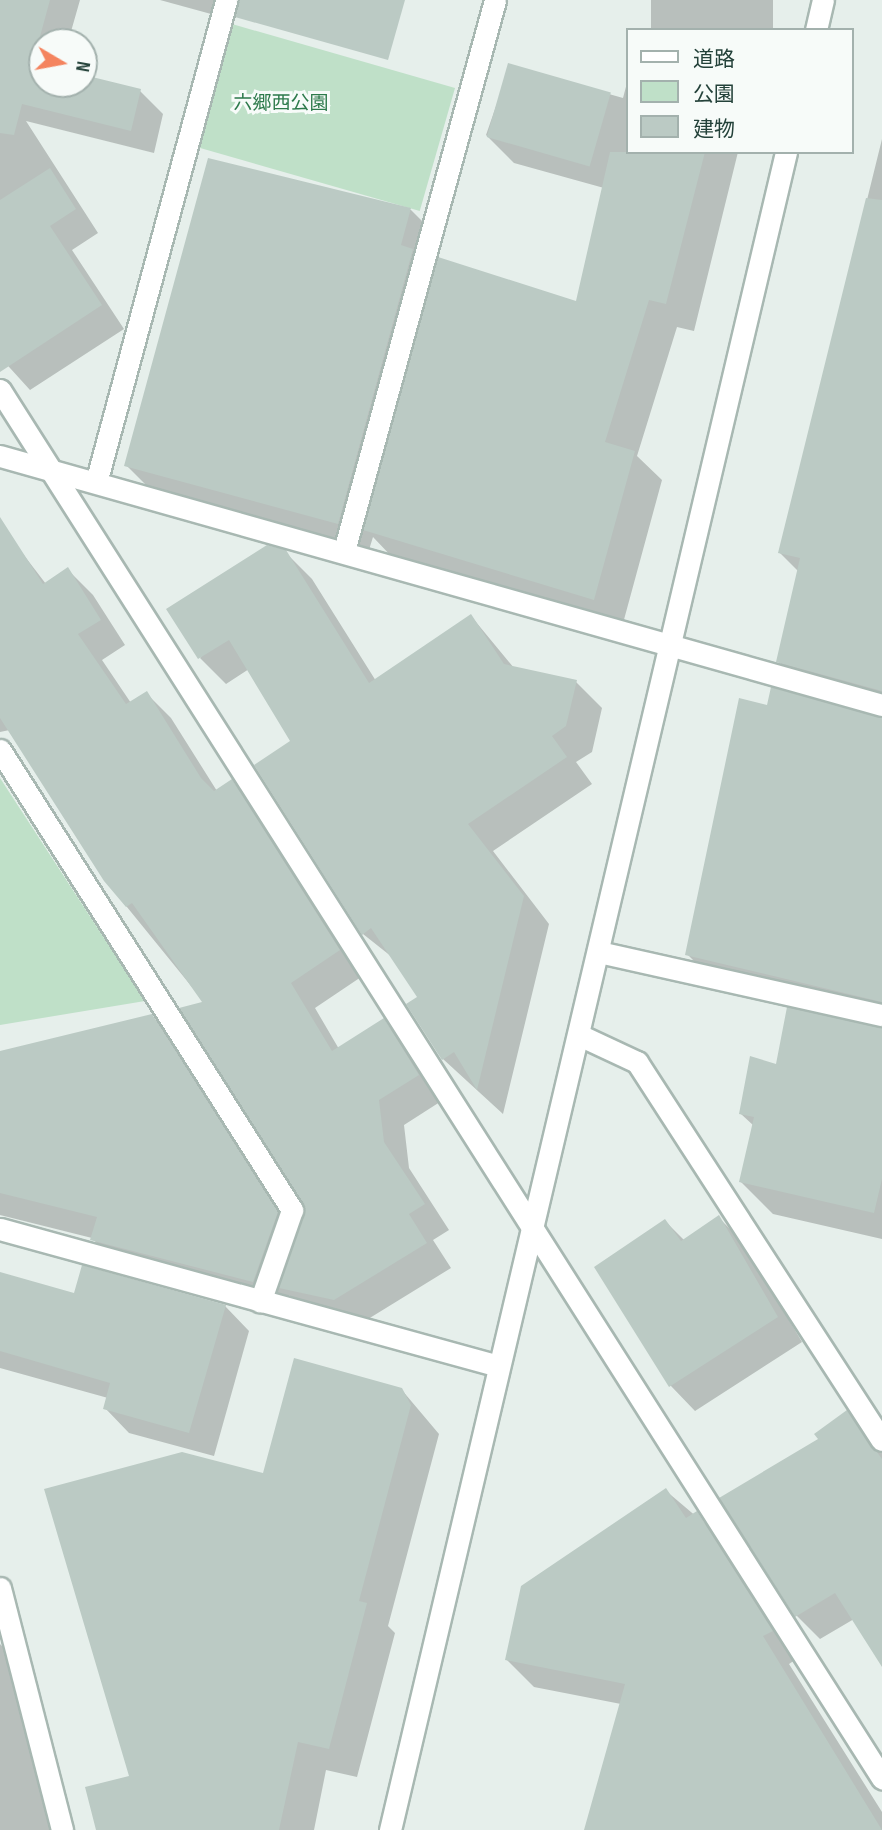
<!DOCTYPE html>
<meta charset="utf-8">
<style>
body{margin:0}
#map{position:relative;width:882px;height:1830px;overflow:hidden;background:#e6efeb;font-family:"Sofia Sans Condensed","Noto Sans JP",sans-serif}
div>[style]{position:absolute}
.green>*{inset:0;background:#bfe0c8;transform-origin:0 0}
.shadow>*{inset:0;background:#0003;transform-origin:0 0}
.building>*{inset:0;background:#bbcac4;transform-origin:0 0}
.roads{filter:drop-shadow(2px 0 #a8b8b2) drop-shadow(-2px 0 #a8b8b2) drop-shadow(0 2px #a8b8b2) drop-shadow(0 -2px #a8b8b2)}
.lane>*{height:21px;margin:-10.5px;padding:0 10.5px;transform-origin:10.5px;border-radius:10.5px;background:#fff}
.street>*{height:21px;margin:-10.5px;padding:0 10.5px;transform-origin:10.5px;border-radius:10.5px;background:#fff}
.secondary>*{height:21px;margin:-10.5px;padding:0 10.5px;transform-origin:10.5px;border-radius:10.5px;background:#fff}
span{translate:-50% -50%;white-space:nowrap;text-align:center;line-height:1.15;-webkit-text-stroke:6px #f7fbf9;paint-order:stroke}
.park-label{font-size:19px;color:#2d7a4b}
.legend{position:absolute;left:626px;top:28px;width:228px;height:126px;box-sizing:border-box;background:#f7fbf9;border:2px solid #a3b1ad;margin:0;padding:9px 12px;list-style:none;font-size:21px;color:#24423a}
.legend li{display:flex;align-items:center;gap:14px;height:35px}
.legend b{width:35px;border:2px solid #a3b1ad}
.north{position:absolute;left:28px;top:28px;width:70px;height:70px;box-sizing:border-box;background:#f7fbf9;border:2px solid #a3b1ad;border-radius:50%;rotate:100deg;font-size:19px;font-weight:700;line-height:28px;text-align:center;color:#24423a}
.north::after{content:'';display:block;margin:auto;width:24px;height:32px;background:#f4845f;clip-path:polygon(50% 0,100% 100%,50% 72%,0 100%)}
</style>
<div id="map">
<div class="green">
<div style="left:232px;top:24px;width:232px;height:128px;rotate:16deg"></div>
<div style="clip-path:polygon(0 778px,145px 1001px,0 1025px)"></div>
</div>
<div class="shadow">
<div style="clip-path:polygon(0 0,80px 0,68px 42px,42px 42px,42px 84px,84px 84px,84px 77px,140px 91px,163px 114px,154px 153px,26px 121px,98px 233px,72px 250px,124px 329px,30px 390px,0 357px)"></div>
<div style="clip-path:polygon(160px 0,227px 0,222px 17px)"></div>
<div style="left:651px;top:0;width:122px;height:31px"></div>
<div style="clip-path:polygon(510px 66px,623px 98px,628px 79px,628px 152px,738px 152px,694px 331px,677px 327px,637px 456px,662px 480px,622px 627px,393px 558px,373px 537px,368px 553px,157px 496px,126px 465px,209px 160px,411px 210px,441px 240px,436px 258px,578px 303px,604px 188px,514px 163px,486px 135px)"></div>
<div style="clip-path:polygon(882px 139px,882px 714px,811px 694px,778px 661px,798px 571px,780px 553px)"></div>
<div style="clip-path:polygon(0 524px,46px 584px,68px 570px,93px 595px,125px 645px,102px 660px,131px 703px,146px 693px,171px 718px,217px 791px,231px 781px,256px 806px,364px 975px,315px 1008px,339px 1049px,383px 1021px,408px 1046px,443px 1100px,404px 1125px,409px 1168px,449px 1230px,433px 1240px,451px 1268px,360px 1324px,306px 1312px,289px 1295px,283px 1311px,122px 1270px,92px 1238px,0 1215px,0 1056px,152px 1016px,182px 1047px,298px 1229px,305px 1203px,205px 1003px,105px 880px,19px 728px,0 732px)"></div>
<div style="clip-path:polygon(285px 552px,312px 579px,376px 681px,471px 616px,514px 668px,576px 682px,602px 708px,592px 752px,576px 762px,592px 784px,493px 851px,549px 924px,503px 1114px,443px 1059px,408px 1005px,419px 998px,392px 957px,363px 934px,293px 742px,249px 669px,226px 684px,200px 658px)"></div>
<div style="clip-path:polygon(768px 707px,882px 719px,882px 1025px,719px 986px,687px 954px)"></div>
<div style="clip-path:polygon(882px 1028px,882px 1239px,773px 1214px,741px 1182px,754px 1126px,741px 1114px,778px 1066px)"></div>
<div style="clip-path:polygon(719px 1218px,743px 1242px,802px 1342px,695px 1411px,671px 1386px,597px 1268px,665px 1221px,685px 1241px)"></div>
<div style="clip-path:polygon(0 1274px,75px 1295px,225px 1306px,249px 1331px,214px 1456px,129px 1433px,105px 1408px,108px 1398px,0 1368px)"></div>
<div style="clip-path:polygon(401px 1389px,439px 1434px,388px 1626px,395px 1633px,357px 1777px,326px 1770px,314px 1830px,98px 1830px,131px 1777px,264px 1475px)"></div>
<div style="clip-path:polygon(847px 1413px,882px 1450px,882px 1658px,854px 1619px,820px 1639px,797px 1616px,722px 1498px,820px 1439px)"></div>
<div style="clip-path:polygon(665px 1490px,724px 1540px,798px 1658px,789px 1664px,882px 1812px,882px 1830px,586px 1830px,621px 1704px,534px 1687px,507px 1660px)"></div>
<div style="clip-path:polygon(0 1644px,26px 1670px,64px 1830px,0 1830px)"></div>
</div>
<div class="building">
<div style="clip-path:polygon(0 0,50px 0,33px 62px,42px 64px,42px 84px,84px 84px,84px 75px,141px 89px,131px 131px,22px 104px,14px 135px,0 133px)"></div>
<div style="clip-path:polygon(239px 0,405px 0,388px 60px,235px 17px)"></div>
<div style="left:508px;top:63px;width:107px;height:77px;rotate:16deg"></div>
<div style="clip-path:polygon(610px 152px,705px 152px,666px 304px,649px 300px,605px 442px,635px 451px,594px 600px,363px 530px,438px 257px,576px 301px)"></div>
<div style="clip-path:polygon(208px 158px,411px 208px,401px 245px,413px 249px,338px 524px,124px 466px)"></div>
<div style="clip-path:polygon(50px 168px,76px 209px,50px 226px,102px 305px,0 372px,0 200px)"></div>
<div style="clip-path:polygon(866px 198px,882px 200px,882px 691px,776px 662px,800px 558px,778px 553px)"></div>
<div style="clip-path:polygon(0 517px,43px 584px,68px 567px,101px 620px,78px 634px,126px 704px,147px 691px,201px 778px,214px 791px,232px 779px,340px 950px,291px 983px,332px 1051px,384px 1018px,419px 1075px,379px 1100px,384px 1142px,425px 1204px,409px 1214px,427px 1243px,334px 1300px,279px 1288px,303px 1203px,179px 1008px,202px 1002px,132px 903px,126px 907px,104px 881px,0 718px)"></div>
<div style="clip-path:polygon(267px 545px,286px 550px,369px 683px,471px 614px,504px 664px,577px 680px,566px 726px,552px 736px,567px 757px,468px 824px,524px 896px,477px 1090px,454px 1052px,442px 1060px,406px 1004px,417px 997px,371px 928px,362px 935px,254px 765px,290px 741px,229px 640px,198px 659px,166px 609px)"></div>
<div style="clip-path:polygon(771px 687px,882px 718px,882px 1002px,685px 955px,739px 698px,767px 705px)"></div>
<div style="clip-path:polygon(787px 1007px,882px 1028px,882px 1179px,874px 1213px,739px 1182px,754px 1117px,739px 1114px,750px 1056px,776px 1064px)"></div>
<div style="clip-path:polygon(152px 1014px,278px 1212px,253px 1282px,90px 1240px,97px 1217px,0 1193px,0 1051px)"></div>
<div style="clip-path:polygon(719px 1215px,778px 1317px,669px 1387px,594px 1267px,665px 1219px,681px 1241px)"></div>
<div style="clip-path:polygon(82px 1265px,226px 1305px,189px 1433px,103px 1409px,110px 1383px,0 1351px,0 1272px,74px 1293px)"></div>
<div style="clip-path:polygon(294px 1358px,402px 1388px,411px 1405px,359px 1601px,367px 1603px,329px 1749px,298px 1742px,279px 1830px,96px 1830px,85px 1787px,129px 1776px,44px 1489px,182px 1452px,263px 1473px)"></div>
<div style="clip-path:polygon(847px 1410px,882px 1459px,882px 1667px,835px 1593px,795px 1617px,719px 1498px,818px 1439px,814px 1434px)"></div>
<div style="clip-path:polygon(666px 1488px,686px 1518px,697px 1511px,773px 1631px,763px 1636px,882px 1830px,584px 1830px,625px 1684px,505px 1660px,521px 1586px)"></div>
</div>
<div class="roads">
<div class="lane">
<div style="left:344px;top:551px;width:571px;rotate:-74.67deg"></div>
<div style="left:0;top:750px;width:545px;rotate:57.59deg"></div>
<div style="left:292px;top:1210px;width:97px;rotate:109.2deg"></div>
<div style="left:599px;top:952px;width:290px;rotate:12.6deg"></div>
<div style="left:579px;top:1035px;width:64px;rotate:25deg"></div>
<div style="left:637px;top:1062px;width:450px;rotate:57.1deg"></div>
</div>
<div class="street">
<div style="left:0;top:390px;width:1645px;rotate:57.57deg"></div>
<div style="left:0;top:456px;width:916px;rotate:15.77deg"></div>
<div style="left:97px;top:479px;width:496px;rotate:-74.9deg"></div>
<div style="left:0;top:1229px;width:517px;rotate:15.35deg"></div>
<div style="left:0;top:1588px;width:250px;rotate:75.6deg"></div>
</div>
<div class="secondary">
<div style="left:816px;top:30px;width:31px;rotate:-77deg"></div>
<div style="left:390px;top:1830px;width:1724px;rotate:-76.72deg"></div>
</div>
</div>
<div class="park-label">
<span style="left:281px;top:104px">六郷西公園</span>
</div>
<ul class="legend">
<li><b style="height:9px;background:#fff"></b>道路</li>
<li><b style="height:19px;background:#bfe0c8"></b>公園</li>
<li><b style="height:19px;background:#bbcac4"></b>建物</li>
</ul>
<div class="north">N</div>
</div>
